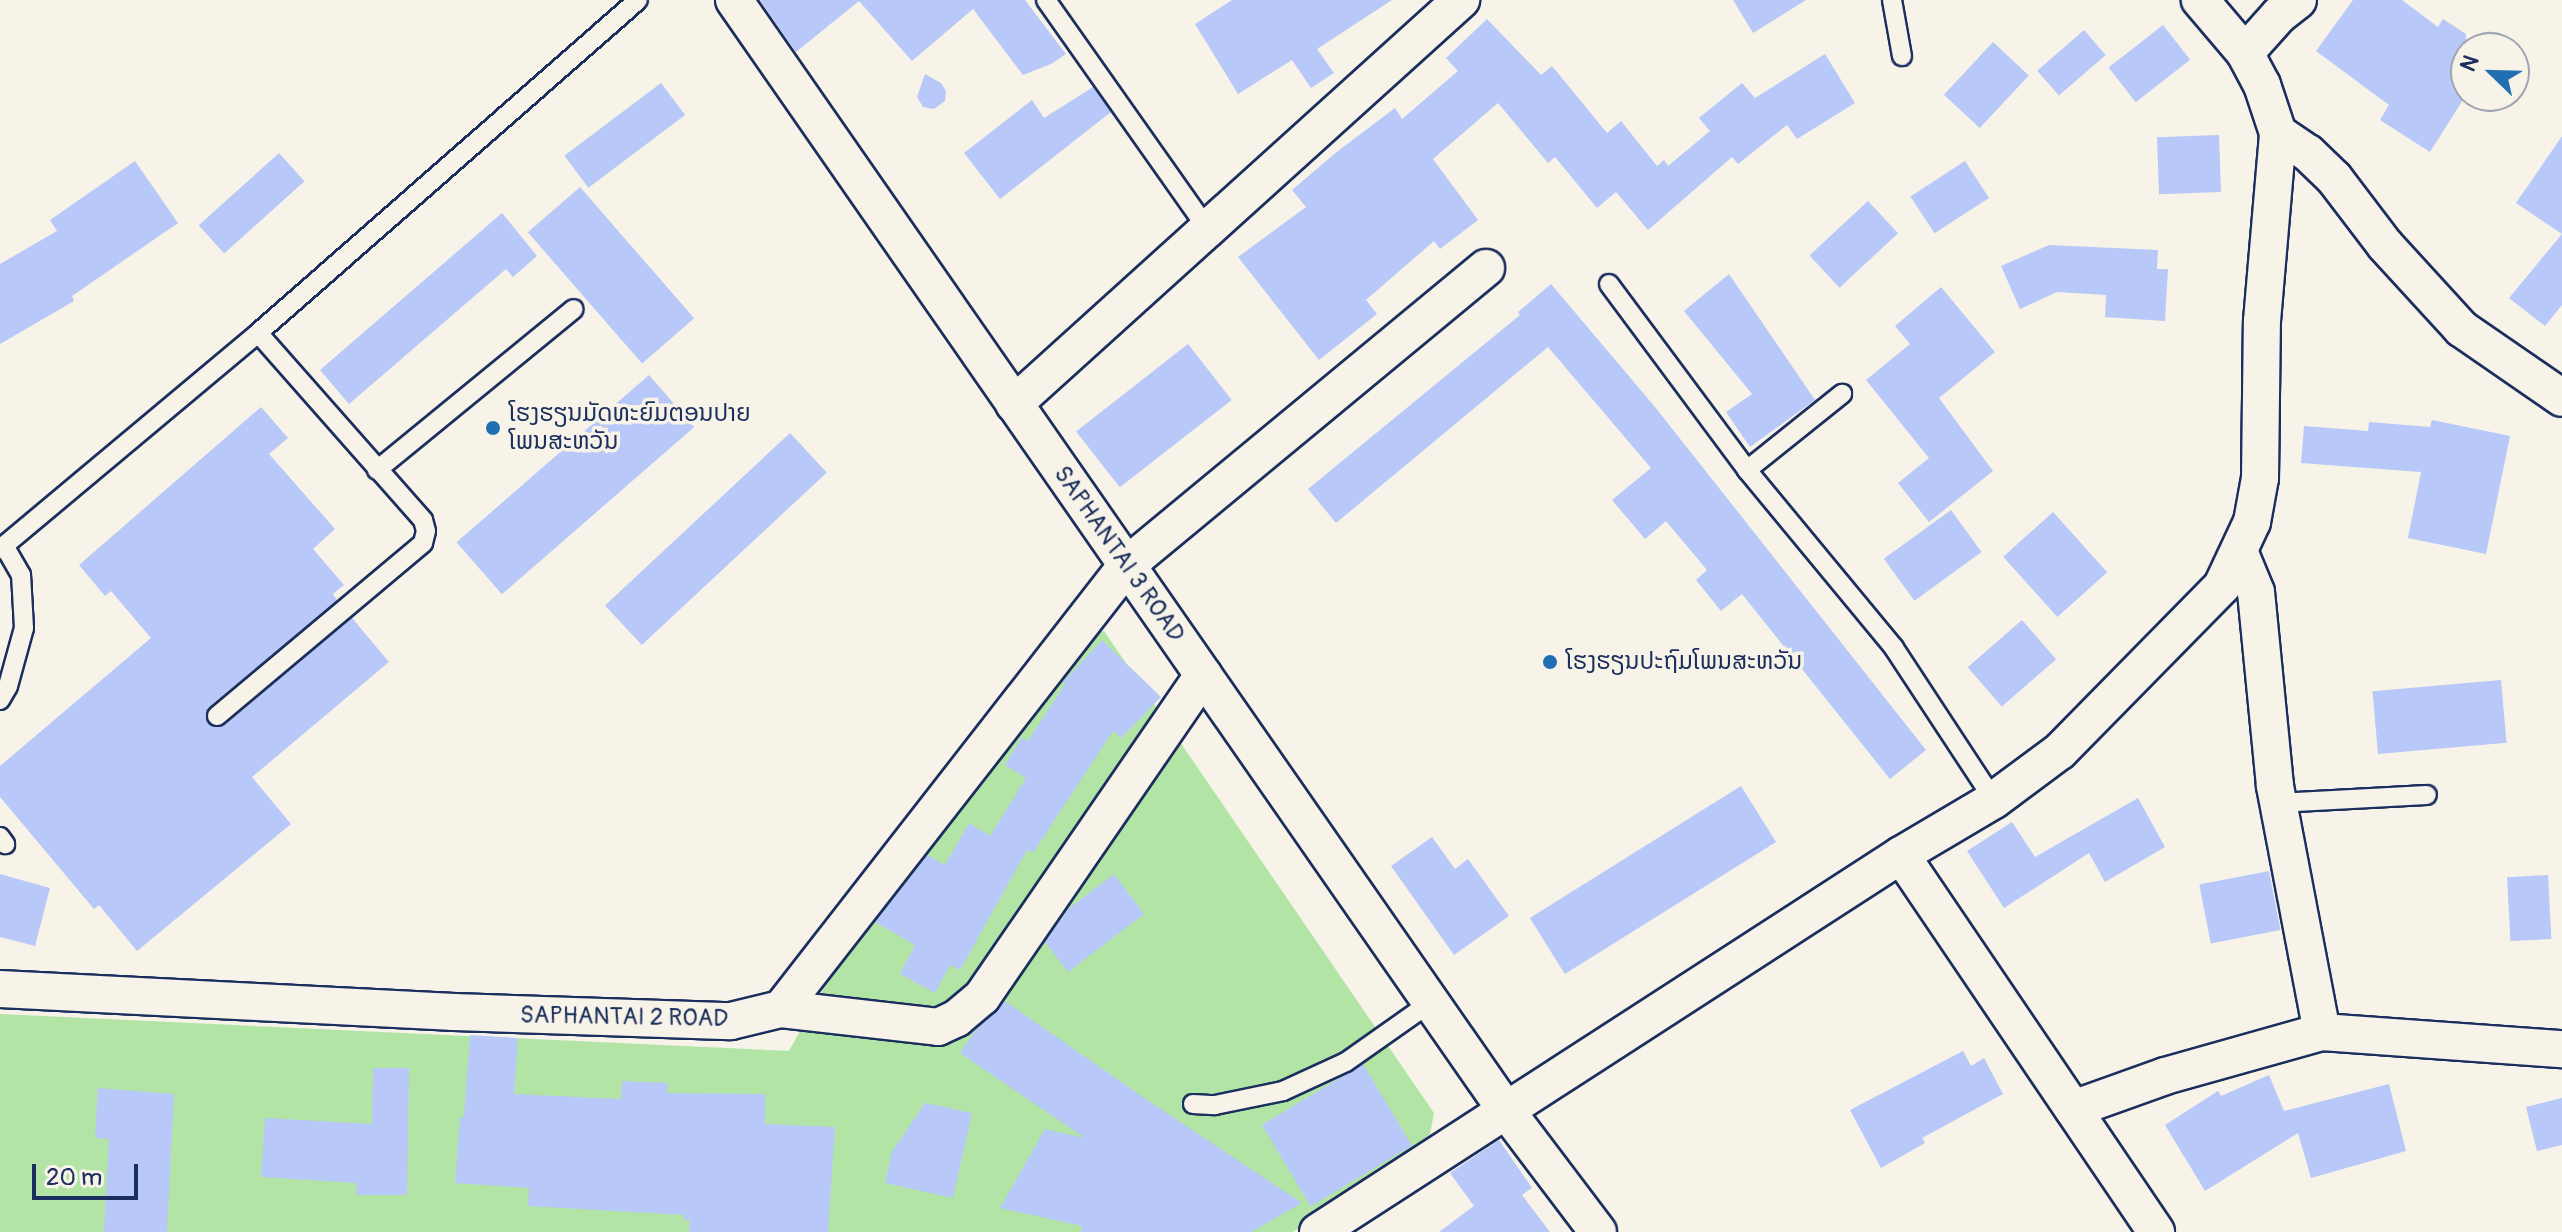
<!DOCTYPE html>
<meta charset="utf-8">
<style>
body{margin:0}
#map{position:relative;width:2562px;height:1232px;overflow:hidden;background:#f7f3e8;font-family:Pangolin,"Noto Sans Lao",sans-serif}
div>[style]{position:absolute}
.green>*{inset:0;background:#b2e4a5}
.building>*{inset:0;background:#b8c8f8;transform-origin:0 0}
.roads{filter:drop-shadow(2px 0 #1b2f5e) drop-shadow(-2px 0 #1b2f5e) drop-shadow(0 2px #1b2f5e) drop-shadow(0 -2px #1b2f5e)}
.service>*{height:18px;margin:-9px;padding:0 9px;transform-origin:9px;border-radius:9px;background:#f7f3e8}
.minor>*{height:36px;margin:-18px;padding:0 18px;transform-origin:18px;border-radius:18px;background:#f7f3e8}
.dots>*{width:22px;height:22px;translate:-50% -50%;box-sizing:border-box;border:4px solid #f7f3e8;border-radius:50%}
span{translate:-50% -50%;white-space:nowrap;text-align:center;line-height:1.15;-webkit-text-stroke:7px #f7f3e8;paint-order:stroke}
.poi-label{font-size:24px;color:#1b2f5e}
.left{translate:0 -50%;text-align:left}
.street-label{font-size:24px;color:#1b2f5e}
.north{position:absolute;left:2450px;top:32px;width:80px;height:80px;box-sizing:border-box;background:#f7f3e8;border:2px solid #9fa5b1;border-radius:50%;rotate:293deg;font-size:22px;font-weight:700;line-height:32px;text-align:center;color:#1b2f5e}
.north::after{content:'';display:block;margin:auto;width:28px;height:36px;background:#1f6fb2;clip-path:polygon(50% 0,100% 100%,50% 72%,0 100%)}
.scale{position:absolute;left:32px;top:1164px;width:106px;height:36px;box-sizing:border-box;border:4px solid #1b2f5e;border-top:0;padding-left:10px;font-size:24px;line-height:28px;white-space:nowrap;color:#1b2f5e;-webkit-text-stroke:6px #f7f3e8;paint-order:stroke}
</style>
<div id="map">
<div class="green">
<div style="clip-path:polygon(1104px 631px,1434px 1113px,1430px 1134px,1356px 1191px,1293px 1232px,0 1232px,0 1014px,789px 1051px,829px 979px,919px 850px,1087px 638px)"></div>
</div>
<div class="building">
<div style="clip-path:polygon(760px 0,1025px 0,1066px 54px,1051px 64px,1023px 75px,973px 9px,912px 61px,859px 1px,796px 52px)"></div>
<div style="clip-path:polygon(1232px 0,1392px 0,1317px 49px,1334px 73px,1311px 88px,1292px 60px,1238px 94px,1195px 24px)"></div>
<div style="clip-path:polygon(1733px 0,1806px 0,1753px 33px)"></div>
<div style="clip-path:polygon(2353px 0,2402px 0,2438px 27px,2443px 19px,2466px 34px,2466px 95px,2430px 152px,2380px 120px,2389px 105px,2316px 51px)"></div>
<div style="clip-path:polygon(1487px 19px,1541px 75px,1552px 66px,1607px 133px,1621px 121px,1657px 166px,1664px 160px,1668px 166px,1710px 131px,1699px 118px,1742px 83px,1755px 98px,1825px 54px,1855px 103px,1797px 139px,1787px 125px,1738px 164px,1732px 157px,1648px 230px,1616px 192px,1597px 208px,1555px 157px,1548px 163px,1498px 103px,1433px 159px,1478px 220px,1440px 249px,1434px 241px,1366px 300px,1377px 314px,1319px 360px,1238px 257px,1306px 207px,1292px 190px,1338px 151px,1395px 108px,1402px 119px,1458px 71px,1446px 58px)"></div>
<div style="left:2163px;top:25px;width:44px;height:69px;rotate:52deg"></div>
<div style="left:2084px;top:30px;width:33px;height:62px;rotate:49deg"></div>
<div style="left:1993px;top:42px;width:49px;height:72px;rotate:43deg"></div>
<div style="clip-path:polygon(925px 74px,941px 83px,946px 91px,945px 101px,934px 109px,923px 107px,917px 97px)"></div>
<div style="left:661px;top:83px;width:40px;height:121px;rotate:53deg"></div>
<div style="clip-path:polygon(1093px 87px,1111px 112px,1000px 199px,964px 153px,1032px 100px,1044px 118px)"></div>
<div style="left:2219px;top:135px;width:57px;height:62px;rotate:88deg"></div>
<div style="clip-path:polygon(2562px 136px,2562px 305px,2545px 326px,2509px 298px,2562px 234px,2516px 203px)"></div>
<div style="left:279px;top:153px;width:38px;height:108px;rotate:48deg"></div>
<div style="clip-path:polygon(135px 161px,178px 223px,72px 296px,74px 301px,0 344px,0 264px,57px 231px,50px 220px)"></div>
<div style="left:1965px;top:161px;width:44px;height:65px;rotate:57deg"></div>
<div style="left:580px;top:187px;width:174px;height:69px;rotate:49deg"></div>
<div style="left:1868px;top:201px;width:44px;height:80px;rotate:47deg"></div>
<div style="clip-path:polygon(502px 213px,537px 256px,513px 277px,506px 269px,349px 404px,320px 370px)"></div>
<div style="clip-path:polygon(2049px 245px,2158px 250px,2157px 269px,2168px 269px,2165px 321px,2105px 317px,2106px 295px,2057px 292px,2020px 309px,2001px 266px)"></div>
<div style="clip-path:polygon(1729px 274px,1815px 400px,1750px 447px,1726px 412px,1752px 394px,1684px 311px)"></div>
<div style="clip-path:polygon(1551px 284px,1655px 407px,1926px 750px,1890px 779px,1742px 594px,1721px 611px,1696px 580px,1707px 570px,1666px 521px,1645px 539px,1612px 500px,1651px 468px,1548px 347px,1336px 523px,1308px 489px,1520px 315px,1518px 312px)"></div>
<div style="clip-path:polygon(1941px 287px,1995px 352px,1939px 398px,1993px 471px,1929px 522px,1898px 483px,1929px 458px,1866px 380px,1910px 344px,1895px 326px)"></div>
<div style="left:1188px;top:344px;width:71px;height:142px;rotate:52deg"></div>
<div style="left:649px;top:375px;width:69px;height:255px;rotate:49deg"></div>
<div style="clip-path:polygon(261px 407px,288px 438px,269px 454px,335px 529px,313px 549px,344px 585px,333px 594px,337px 600px,209px 707px,206px 713px,207px 723px,214px 727px,225px 725px,352px 618px,389px 662px,252px 777px,291px 824px,137px 951px,99px 905px,94px 909px,0 797px,0 766px,151px 638px,111px 591px,105px 596px,79px 565px)"></div>
<div style="clip-path:polygon(2432px 420px,2510px 436px,2486px 554px,2408px 538px,2421px 472px,2301px 463px,2304px 426px,2368px 431px,2369px 422px,2430px 427px)"></div>
<div style="left:790px;top:433px;width:54px;height:253px;rotate:47deg"></div>
<div style="left:1951px;top:510px;width:52px;height:83px;rotate:54deg"></div>
<div style="left:2053px;top:512px;width:81px;height:67px;rotate:48deg"></div>
<div style="left:2022px;top:620px;width:52px;height:72px;rotate:49deg"></div>
<div style="clip-path:polygon(1102px 640px,1161px 697px,1121px 738px,1113px 731px,1033px 853px,1027px 850px,960px 970px,950px 965px,935px 993px,900px 974px,915px 945px,875px 922px,927px 855px,945px 865px,969px 823px,990px 836px,1026px 778px,1005px 765px,1022px 737px,1028px 741px,1065px 684px,1063px 682px)"></div>
<div style="left:2501px;top:680px;width:63px;height:129px;rotate:85deg"></div>
<div style="left:1741px;top:786px;width:66px;height:249px;rotate:58deg"></div>
<div style="clip-path:polygon(2138px 798px,2165px 847px,2105px 882px,2089px 853px,2004px 908px,1967px 851px,2012px 822px,2035px 857px)"></div>
<div style="clip-path:polygon(1432px 837px,1455px 869px,1468px 859px,1509px 916px,1454px 955px,1391px 866px)"></div>
<div style="left:2269px;top:871px;width:60px;height:71px;rotate:79deg"></div>
<div style="clip-path:polygon(0 874px,50px 888px,35px 946px,0 937px)"></div>
<div style="clip-path:polygon(1114px 874px,1144px 914px,1068px 972px,1045px 942px,1068px 909px)"></div>
<div style="left:2548px;top:875px;width:64px;height:41px;rotate:87deg"></div>
<div style="clip-path:polygon(1005px 1001px,1147px 1100px,1302px 1203px,1251px 1232px,1081px 1232px,1082px 1226px,1000px 1208px,1045px 1129px,1085px 1138px,960px 1053px,975px 1031px)"></div>
<div style="clip-path:polygon(470px 1035px,518px 1038px,514px 1094px,621px 1099px,622px 1081px,668px 1083px,667px 1093px,765px 1094px,765px 1124px,835px 1127px,828px 1232px,689px 1232px,690px 1220px,684px 1220px,684px 1215px,528px 1206px,529px 1188px,455px 1183px,460px 1117px,464px 1117px)"></div>
<div style="clip-path:polygon(1963px 1051px,1971px 1066px,1984px 1058px,2003px 1094px,1922px 1138px,1925px 1143px,1881px 1168px,1850px 1110px)"></div>
<div style="left:1363px;top:1064px;width:95px;height:118px;rotate:59deg"></div>
<div style="clip-path:polygon(373px 1068px,409px 1068px,407px 1195px,356px 1195px,357px 1183px,261px 1177px,265px 1118px,372px 1124px)"></div>
<div style="clip-path:polygon(2269px 1075px,2284px 1111px,2389px 1084px,2406px 1151px,2311px 1178px,2298px 1133px,2205px 1191px,2165px 1125px,2218px 1091px,2221px 1096px)"></div>
<div style="clip-path:polygon(98px 1088px,174px 1094px,167px 1232px,104px 1232px,109px 1139px,95px 1138px)"></div>
<div style="clip-path:polygon(2562px 1098px,2562px 1145px,2537px 1151px,2526px 1107px)"></div>
<div style="clip-path:polygon(925px 1103px,972px 1113px,953px 1198px,885px 1183px,892px 1152px)"></div>
<div style="clip-path:polygon(1499px 1140px,1532px 1188px,1522px 1195px,1550px 1232px,1439px 1232px,1474px 1206px,1450px 1173px)"></div>
</div>
<div class="roads">
<div class="service">
<div style="left:1046px;top:0;width:279px;rotate:54.8deg"></div>
<div style="left:1892px;top:0;width:57px;rotate:79.9deg"></div>
<div style="left:1609px;top:284px;width:232px;rotate:53.4deg"></div>
<div style="left:1747px;top:470px;width:231px;rotate:50.4deg"></div>
<div style="left:1894px;top:648px;width:182px;rotate:56.7deg"></div>
<div style="left:377px;top:470px;width:254px;rotate:-39.3deg"></div>
<div style="left:1747px;top:470px;width:122px;rotate:-38.7deg"></div>
<div style="left:0;top:549px;width:336px;rotate:-39.9deg"></div>
<div style="left:258px;top:333px;width:505px;rotate:-41.23deg"></div>
<div style="left:0;top:700px;width:16px;rotate:-60deg"></div>
<div style="left:8px;top:686px;width:60px;rotate:-74.6deg"></div>
<div style="left:24px;top:628px;width:53px;rotate:-93.2deg"></div>
<div style="left:21px;top:575px;width:34px;rotate:-120deg"></div>
<div style="left:217px;top:716px;width:269px;rotate:-40deg"></div>
<div style="left:423px;top:543px;width:12px;rotate:-76deg"></div>
<div style="left:426px;top:531px;width:11px;rotate:-105deg"></div>
<div style="left:423px;top:520px;width:249px;rotate:-131.4deg"></div>
<div style="left:2277px;top:803px;width:150px;rotate:-3.1deg"></div>
<div style="left:0;top:837px;width:9px;rotate:54deg"></div>
<div style="left:1193px;top:1104px;width:22px;rotate:3deg"></div>
<div style="left:1215px;top:1105px;width:69px;rotate:-11.6deg"></div>
<div style="left:1283px;top:1091px;width:69px;rotate:-24.7deg"></div>
<div style="left:1346px;top:1062px;width:104px;rotate:-35.2deg"></div>
</div>
<div class="minor">
<div style="left:734px;top:0;width:1351px;rotate:55.19deg"></div>
<div style="left:1505px;top:1109px;width:154px;rotate:52.9deg"></div>
<div style="left:2245px;top:53px;width:51px;rotate:-48.2deg"></div>
<div style="left:2279px;top:15px;width:24px;rotate:-38deg"></div>
<div style="left:2278px;top:133px;width:36px;rotate:34deg"></div>
<div style="left:2308px;top:153px;width:36px;rotate:44deg"></div>
<div style="left:2334px;top:178px;width:84px;rotate:52.7deg"></div>
<div style="left:2385px;top:245px;width:114px;rotate:47.5deg"></div>
<div style="left:2462px;top:329px;width:121px;rotate:34.6deg"></div>
<div style="left:1014px;top:404px;width:603px;rotate:-42.11deg"></div>
<div style="left:2239px;top:551px;width:44px;rotate:67.5deg"></div>
<div style="left:2256px;top:592px;width:195px;rotate:84.4deg"></div>
<div style="left:2275px;top:786px;width:250px;rotate:79.2deg"></div>
<div style="left:1901px;top:855px;width:455px;rotate:55.9deg"></div>
<div style="left:0;top:989px;width:455px;rotate:2.9deg"></div>
<div style="left:454px;top:1012px;width:277px;rotate:1.9deg"></div>
<div style="left:731px;top:1021px;width:51px;rotate:-13.5deg"></div>
<div style="left:781px;top:1009px;width:563px;rotate:-52.07deg"></div>
<div style="left:1127px;top:565px;width:466px;rotate:-39.6deg"></div>
<div style="left:781px;top:1009px;width:158px;rotate:6.5deg"></div>
<div style="left:938px;top:1027px;width:21px;rotate:-25deg"></div>
<div style="left:957px;top:1018px;width:33px;rotate:-40deg"></div>
<div style="left:982px;top:997px;width:391px;rotate:-55.5deg"></div>
<div style="left:2073px;top:1109px;width:98px;rotate:-19.7deg"></div>
<div style="left:2165px;top:1076px;width:163px;rotate:-15.7deg"></div>
<div style="left:2322px;top:1032px;width:241px;rotate:4.1deg"></div>
<div style="left:1318px;top:1232px;width:694px;rotate:-32.89deg"></div>
<div style="left:1901px;top:855px;width:108px;rotate:-30.6deg"></div>
<div style="left:1994px;top:800px;width:82px;rotate:-36.6deg"></div>
<div style="left:2060px;top:751px;width:231px;rotate:-45.5deg"></div>
<div style="left:2222px;top:586px;width:71px;rotate:-64.9deg"></div>
<div style="left:2252px;top:522px;width:45px;rotate:-79.7deg"></div>
<div style="left:2260px;top:478px;width:157px;rotate:-89.3deg"></div>
<div style="left:2262px;top:321px;width:189px;rotate:-85.1deg"></div>
<div style="left:2278px;top:133px;width:51px;rotate:-108.4deg"></div>
<div style="left:2262px;top:85px;width:36px;rotate:-118deg"></div>
<div style="left:2245px;top:53px;width:70px;rotate:-130.3deg"></div>
</div>
</div>
<div class="dots">
<div style="left:493px;top:428px;background:#1f6fb2"></div>
<div style="left:1550px;top:662px;background:#1f6fb2"></div>
</div>
<div class="poi-label">
<span class="left" style="left:509px;top:428px">ໂຮງຮຽນມັດທະຍົມຕອນປາຍ<br>ໂພນສະຫວັນ</span>
<span class="left" style="left:1566px;top:662px">ໂຮງຮຽນປະຖົມໂພນສະຫວັນ</span>
</div>
<div class="street-label">
<span style="left:1119px;top:554px;rotate:55deg">SAPHANTAI 3 ROAD</span>
<span style="left:624px;top:1017px;rotate:1deg">SAPHANTAI 2 ROAD</span>
</div>
<div class="north">N</div>
<div class="scale">20 m</div>
</div>
